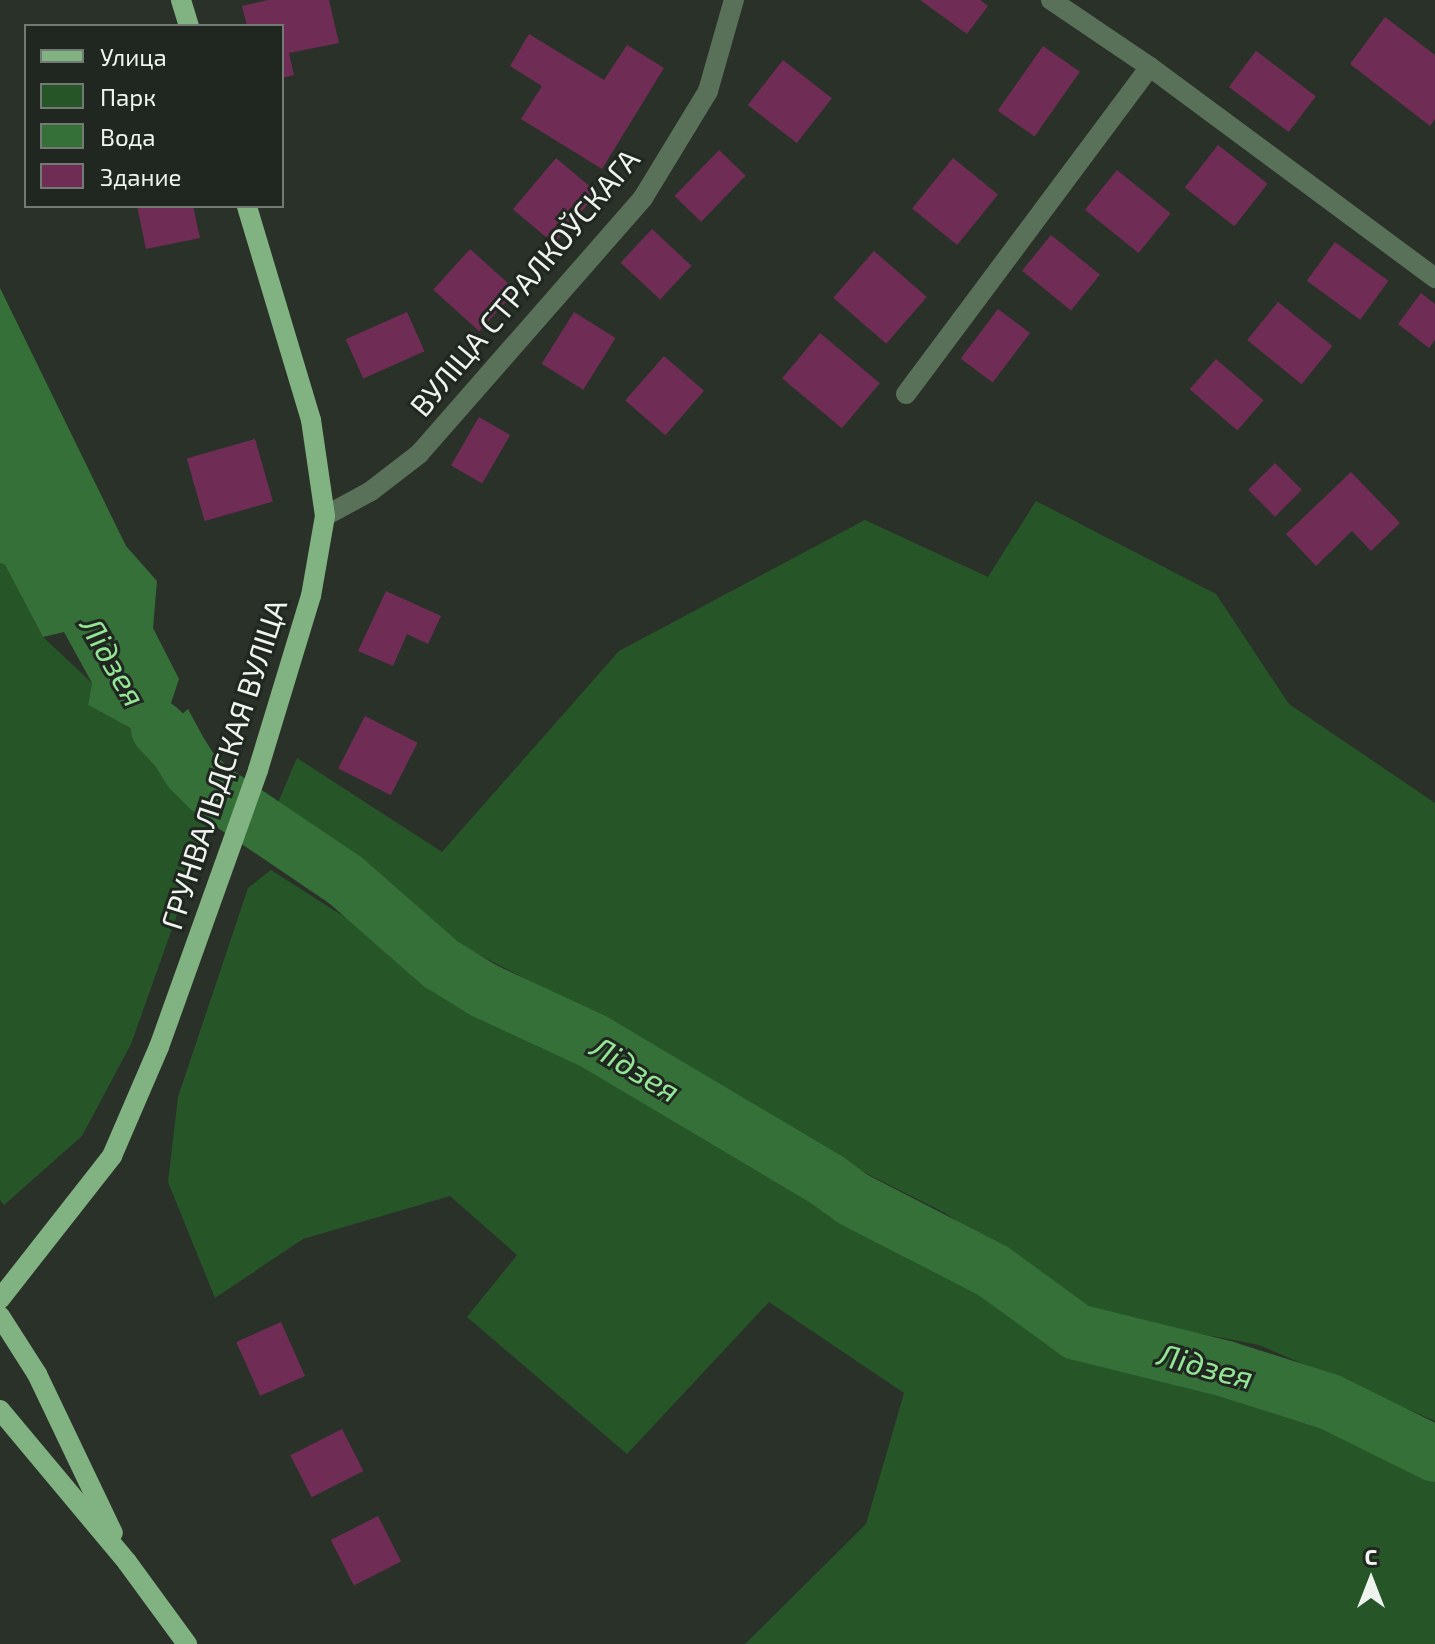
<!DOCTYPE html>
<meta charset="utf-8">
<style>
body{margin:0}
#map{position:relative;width:1435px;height:1644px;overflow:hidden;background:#2a3129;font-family:"Exo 2",sans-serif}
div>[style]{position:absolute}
.green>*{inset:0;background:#265628}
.water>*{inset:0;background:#357038}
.river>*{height:56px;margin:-28px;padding:0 28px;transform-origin:28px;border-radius:28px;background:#357038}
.building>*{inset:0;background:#6f2d55;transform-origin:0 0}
.minor>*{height:20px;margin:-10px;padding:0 10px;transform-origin:10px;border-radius:10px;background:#597159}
.major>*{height:20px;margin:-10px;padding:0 10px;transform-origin:10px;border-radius:10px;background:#80b381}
span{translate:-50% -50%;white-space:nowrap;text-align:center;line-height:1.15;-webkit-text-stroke:6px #202720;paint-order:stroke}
.street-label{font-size:30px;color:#eff4ef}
.water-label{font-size:32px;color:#94e696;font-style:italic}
.legend{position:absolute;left:24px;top:24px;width:260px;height:184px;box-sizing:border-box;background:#202720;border:2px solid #737973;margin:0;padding:10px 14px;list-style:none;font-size:24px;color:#eff4ef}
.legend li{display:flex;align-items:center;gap:16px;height:40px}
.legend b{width:40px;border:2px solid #737973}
.north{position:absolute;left:1331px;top:1540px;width:80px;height:80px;-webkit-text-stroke:6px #202720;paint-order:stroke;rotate:0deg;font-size:22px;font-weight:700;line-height:32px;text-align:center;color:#eff4ef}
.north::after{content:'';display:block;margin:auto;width:28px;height:36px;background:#eff4ef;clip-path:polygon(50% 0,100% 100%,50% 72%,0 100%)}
</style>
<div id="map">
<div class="green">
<div style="clip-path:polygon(1036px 501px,1216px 594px,1289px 704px,1435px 803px,1435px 1421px,1259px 1345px,1098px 1314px,945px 1213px,808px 1144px,653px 1045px,470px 950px,291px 831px,274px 812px,297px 758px,442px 852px,619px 651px,865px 520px,988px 577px)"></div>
<div style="clip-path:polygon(0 563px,5px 565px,43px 637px,92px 683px,88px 705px,169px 749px,206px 799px,208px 828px,131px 1044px,82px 1136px,4px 1205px,0 1200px)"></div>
<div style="clip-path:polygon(271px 870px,454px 987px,635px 1082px,791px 1189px,920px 1252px,1088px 1357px,1242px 1389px,1411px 1455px,1435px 1474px,1435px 1644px,745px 1644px,866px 1524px,904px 1393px,769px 1302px,627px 1454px,467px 1317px,517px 1255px,450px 1196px,303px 1239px,215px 1298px,168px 1182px,178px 1097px,248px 888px)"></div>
</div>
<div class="water">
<div style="clip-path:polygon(0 288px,126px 546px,157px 581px,153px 628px,179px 679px,171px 703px,180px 716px,188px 709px,202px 735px,199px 743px,216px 768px,206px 799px,169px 749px,88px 705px,92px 683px,64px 632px,43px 637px,5px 565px,0 563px)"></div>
</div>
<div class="river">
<div style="left:159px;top:729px;width:26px;rotate:47deg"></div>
<div style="left:177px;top:748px;width:26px;rotate:58deg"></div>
<div style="left:191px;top:770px;width:25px;rotate:45deg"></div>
<div style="left:209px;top:788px;width:164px;rotate:34.1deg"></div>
<div style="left:345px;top:880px;width:128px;rotate:41.2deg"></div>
<div style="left:441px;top:964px;width:49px;rotate:31.8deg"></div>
<div style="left:483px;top:990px;width:121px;rotate:24.9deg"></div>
<div style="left:593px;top:1041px;width:272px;rotate:30.7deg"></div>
<div style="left:827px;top:1180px;width:32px;rotate:36deg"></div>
<div style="left:853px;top:1199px;width:157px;rotate:27.2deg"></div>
<div style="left:993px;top:1271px;width:104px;rotate:36deg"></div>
<div style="left:1077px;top:1332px;width:154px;rotate:13.9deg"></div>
<div style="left:1226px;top:1369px;width:109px;rotate:17.6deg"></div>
<div style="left:1330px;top:1402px;width:117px;rotate:26.3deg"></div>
</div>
<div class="building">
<div style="clip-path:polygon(268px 0,329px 0,339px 43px,289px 53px,294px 75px,282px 78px,282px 26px,247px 26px,242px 6px)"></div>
<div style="clip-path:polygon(920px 0,980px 0,988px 6px,967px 34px)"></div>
<div style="clip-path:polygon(1385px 17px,1435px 55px,1435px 119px,1430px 126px,1350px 64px)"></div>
<div style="clip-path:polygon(529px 34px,604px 80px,627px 45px,664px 68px,602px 169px,521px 119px,542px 86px,510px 66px)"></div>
<div style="left:1043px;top:46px;width:45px;height:79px;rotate:35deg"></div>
<div style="left:1256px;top:51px;width:75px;height:45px;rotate:37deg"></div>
<div style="left:783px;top:60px;width:62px;height:57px;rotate:38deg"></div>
<div style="left:1218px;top:145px;width:63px;height:54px;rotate:38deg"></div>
<div style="left:719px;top:150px;width:37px;height:64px;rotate:44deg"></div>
<div style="left:556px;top:158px;width:54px;height:67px;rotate:40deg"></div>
<div style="left:953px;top:158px;width:58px;height:65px;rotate:39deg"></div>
<div style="left:1117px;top:170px;width:69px;height:51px;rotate:39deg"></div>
<div style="clip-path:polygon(137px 206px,193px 206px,200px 238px,146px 249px)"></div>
<div style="left:652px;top:229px;width:54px;height:46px;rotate:43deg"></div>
<div style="left:1051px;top:235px;width:63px;height:46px;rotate:39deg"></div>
<div style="left:1335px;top:242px;width:66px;height:48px;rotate:36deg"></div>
<div style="left:470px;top:249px;width:62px;height:55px;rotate:42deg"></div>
<div style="left:874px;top:251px;width:70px;height:62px;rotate:41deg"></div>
<div style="clip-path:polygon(1421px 293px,1435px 304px,1435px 340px,1429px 348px,1398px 324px)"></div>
<div style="left:1278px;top:302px;width:70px;height:49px;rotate:39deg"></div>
<div style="left:998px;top:309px;width:40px;height:62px;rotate:37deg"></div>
<div style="left:407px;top:312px;width:43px;height:67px;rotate:66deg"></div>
<div style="left:574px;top:312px;width:49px;height:61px;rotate:32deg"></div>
<div style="left:820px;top:333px;width:78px;height:59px;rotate:40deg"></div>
<div style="left:664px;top:356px;width:53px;height:59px;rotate:41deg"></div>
<div style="left:1216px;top:359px;width:63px;height:40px;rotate:41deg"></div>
<div style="left:479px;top:417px;width:36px;height:56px;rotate:30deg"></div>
<div style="left:255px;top:439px;width:65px;height:71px;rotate:74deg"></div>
<div style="left:1275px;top:463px;width:38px;height:38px;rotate:45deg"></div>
<div style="clip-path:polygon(1351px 472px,1400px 523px,1371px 551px,1352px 531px,1316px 566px,1286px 534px)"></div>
<div style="clip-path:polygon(386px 591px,441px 616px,428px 644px,407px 634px,393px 666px,358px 651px)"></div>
<div style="left:365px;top:716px;width:59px;height:59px;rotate:27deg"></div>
<div style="left:281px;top:1322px;width:59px;height:49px;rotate:66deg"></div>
<div style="left:342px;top:1429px;width:47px;height:58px;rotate:63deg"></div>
<div style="left:378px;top:1516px;width:51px;height:53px;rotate:63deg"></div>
</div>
<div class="minor">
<div style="left:1051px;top:0;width:120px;rotate:34.1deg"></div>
<div style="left:1150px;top:67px;width:355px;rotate:36.5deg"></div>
<div style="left:906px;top:394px;width:408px;rotate:-53.3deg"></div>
<div style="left:325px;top:516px;width:52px;rotate:-28.5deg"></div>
<div style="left:371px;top:491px;width:61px;rotate:-37.6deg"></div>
<div style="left:419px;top:454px;width:340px;rotate:-48.8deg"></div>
<div style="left:643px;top:198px;width:125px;rotate:-58.7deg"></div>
<div style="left:708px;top:91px;width:95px;rotate:-74.1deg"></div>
</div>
<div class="major">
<div style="left:181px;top:0;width:27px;rotate:73deg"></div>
<div style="left:0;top:1299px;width:182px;rotate:-51.9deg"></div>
<div style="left:112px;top:1156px;width:119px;rotate:-66.7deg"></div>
<div style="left:159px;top:1047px;width:294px;rotate:-70.3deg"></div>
<div style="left:258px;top:770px;width:182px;rotate:-73.1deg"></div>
<div style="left:311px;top:596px;width:81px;rotate:-80.1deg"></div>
<div style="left:325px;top:516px;width:97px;rotate:-98.3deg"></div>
<div style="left:311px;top:420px;width:223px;rotate:-106.7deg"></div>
<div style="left:0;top:1316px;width:69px;rotate:57.5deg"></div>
<div style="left:37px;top:1374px;width:176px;rotate:64.5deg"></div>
<div style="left:0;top:1410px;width:198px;rotate:50.1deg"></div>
<div style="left:127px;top:1562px;width:102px;rotate:53.8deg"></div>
</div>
<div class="street-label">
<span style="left:524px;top:282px;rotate:-50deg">ВУЛІЦА СТРАЛКОЎСКАГА</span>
<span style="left:223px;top:764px;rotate:-72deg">ГРУНВАЛЬДСКАЯ ВУЛІЦА</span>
</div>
<div class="water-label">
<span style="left:114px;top:661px;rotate:60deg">Лідзея</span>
<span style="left:636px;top:1068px;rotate:31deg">Лідзея</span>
<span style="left:1206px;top:1365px;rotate:15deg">Лідзея</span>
</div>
<ul class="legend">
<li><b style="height:10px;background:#80b381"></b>Улица</li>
<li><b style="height:22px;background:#265628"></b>Парк</li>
<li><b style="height:22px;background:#357038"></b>Вода</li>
<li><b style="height:22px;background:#6f2d55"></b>Здание</li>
</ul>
<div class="north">С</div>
</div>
